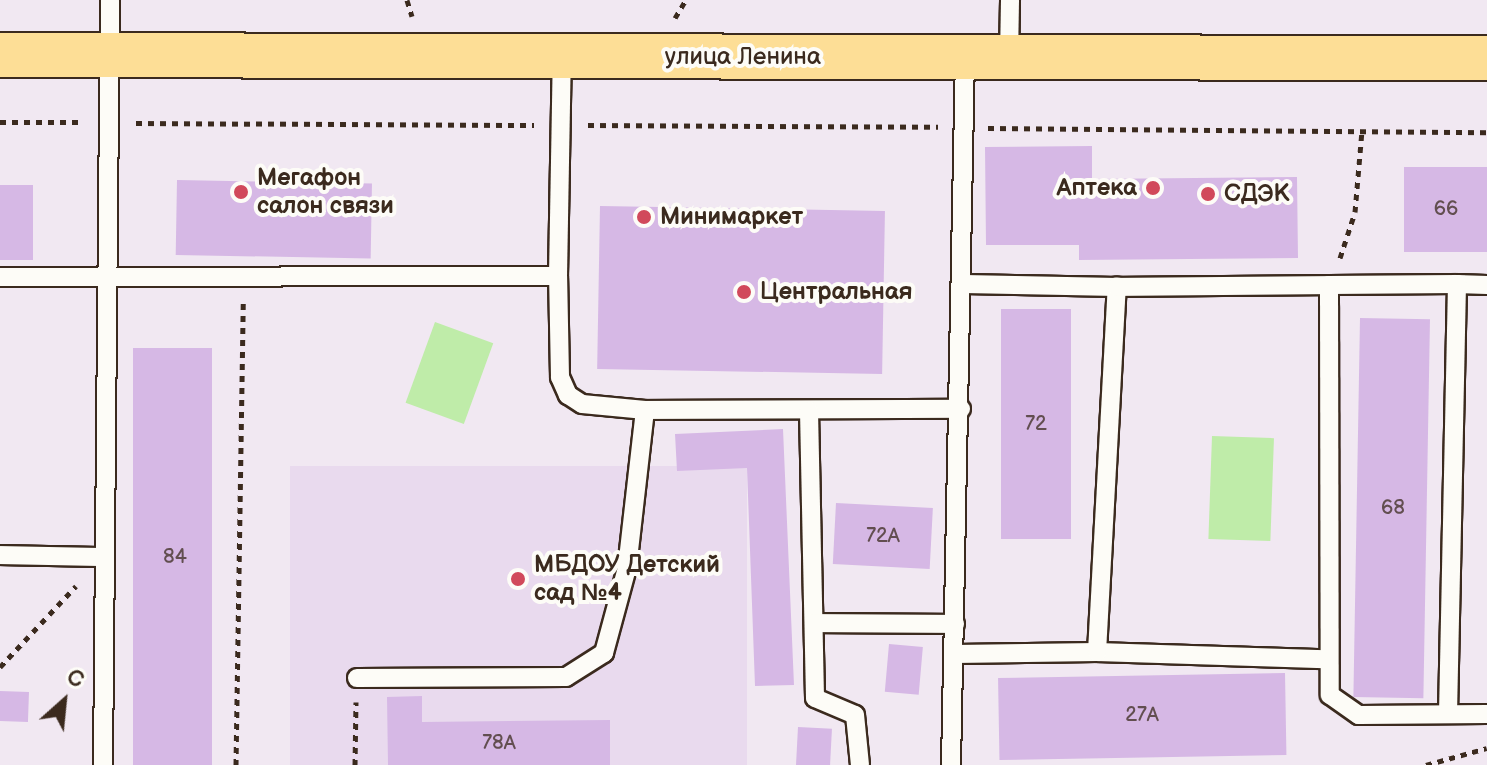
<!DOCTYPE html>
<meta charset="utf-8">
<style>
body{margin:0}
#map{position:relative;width:1487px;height:765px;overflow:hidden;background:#f1e8f2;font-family:"Balsamiq Sans",sans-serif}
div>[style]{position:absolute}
.built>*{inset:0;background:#e9daee;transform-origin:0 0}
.green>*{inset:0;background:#bfeca9;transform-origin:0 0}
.building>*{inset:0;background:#d6b8e5;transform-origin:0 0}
.path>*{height:5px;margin-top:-2.5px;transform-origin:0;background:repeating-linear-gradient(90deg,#3b2a1e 0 6px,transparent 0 12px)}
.roads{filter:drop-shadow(2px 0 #3b2a1e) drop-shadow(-2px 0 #3b2a1e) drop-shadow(0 2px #3b2a1e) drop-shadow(0 -2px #3b2a1e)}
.service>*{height:18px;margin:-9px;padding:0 9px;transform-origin:9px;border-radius:9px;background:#fdfcf7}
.primary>*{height:44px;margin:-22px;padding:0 22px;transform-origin:22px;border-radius:22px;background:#fdde96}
.dots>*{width:22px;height:22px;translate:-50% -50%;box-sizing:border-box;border:4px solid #fdfcf7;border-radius:50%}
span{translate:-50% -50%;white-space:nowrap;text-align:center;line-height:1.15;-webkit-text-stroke:8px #fdfcf7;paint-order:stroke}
.number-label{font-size:20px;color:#624e50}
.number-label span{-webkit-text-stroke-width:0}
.street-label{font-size:24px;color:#3b2a1e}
.poi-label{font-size:24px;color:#3b2a1e;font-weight:700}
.left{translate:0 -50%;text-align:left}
.right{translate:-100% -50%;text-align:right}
.north{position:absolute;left:24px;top:661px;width:80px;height:80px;-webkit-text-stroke:6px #fdfcf7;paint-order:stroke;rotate:27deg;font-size:22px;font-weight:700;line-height:32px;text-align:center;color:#3b2a1e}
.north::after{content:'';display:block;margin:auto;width:28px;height:36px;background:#3b2a1e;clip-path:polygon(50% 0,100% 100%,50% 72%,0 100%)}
</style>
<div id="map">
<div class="built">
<div style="left:290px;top:466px;width:457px;height:299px"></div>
</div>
<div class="green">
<div style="left:435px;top:322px;width:62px;height:86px;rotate:20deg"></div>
<div style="left:1212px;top:436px;width:62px;height:103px;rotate:2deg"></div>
</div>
<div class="building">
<div style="clip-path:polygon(1092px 146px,1092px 179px,1297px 177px,1298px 258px,1079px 260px,1079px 245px,986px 245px,985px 147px)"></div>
<div style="left:1404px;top:167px;width:83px;height:85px"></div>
<div style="left:177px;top:180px;width:195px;height:75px;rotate:1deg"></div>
<div style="left:0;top:185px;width:33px;height:75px"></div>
<div style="left:600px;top:206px;width:285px;height:163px;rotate:1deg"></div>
<div style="left:1001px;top:309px;width:70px;height:230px"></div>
<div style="left:1360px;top:318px;width:70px;height:379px;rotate:1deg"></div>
<div style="left:133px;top:348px;width:79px;height:417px"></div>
<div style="clip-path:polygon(783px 429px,794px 685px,755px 686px,747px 468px,677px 471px,675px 434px)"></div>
<div style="left:836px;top:503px;width:97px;height:61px;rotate:3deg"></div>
<div style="left:889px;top:644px;width:34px;height:48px;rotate:5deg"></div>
<div style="left:1285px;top:673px;width:82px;height:287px;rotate:89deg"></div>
<div style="left:0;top:691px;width:29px;height:30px;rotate:2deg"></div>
<div style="clip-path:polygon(422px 696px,422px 722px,610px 720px,610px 765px,388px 765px,387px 697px)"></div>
<div style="left:798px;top:727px;width:34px;height:38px;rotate:3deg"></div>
</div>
<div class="path">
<div style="left:407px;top:0;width:17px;rotate:73deg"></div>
<div style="left:675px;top:18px;width:21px;rotate:-59deg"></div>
<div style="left:0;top:122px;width:82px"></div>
<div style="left:136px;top:123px;width:398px;rotate:0.3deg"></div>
<div style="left:588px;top:125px;width:350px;rotate:0.3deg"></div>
<div style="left:988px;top:128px;width:499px;rotate:0.5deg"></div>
<div style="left:1340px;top:258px;width:48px;rotate:-71.9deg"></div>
<div style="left:1355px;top:212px;width:81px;rotate:-85.1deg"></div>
<div style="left:0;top:667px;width:111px;rotate:-46.8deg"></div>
<div style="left:236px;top:765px;width:463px;rotate:-89.1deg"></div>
<div style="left:355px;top:765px;width:63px;rotate:-89.1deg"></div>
<div style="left:1426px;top:765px;width:63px;rotate:-15.6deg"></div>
</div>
<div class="roads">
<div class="service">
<div style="left:1009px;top:58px;width:58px;rotate:-89deg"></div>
<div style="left:0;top:277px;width:558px;rotate:-0.1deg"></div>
<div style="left:558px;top:276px;width:219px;rotate:-89deg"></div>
<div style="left:964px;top:284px;width:153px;rotate:1.1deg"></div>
<div style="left:1457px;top:284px;width:30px;rotate:2deg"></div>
<div style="left:1329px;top:285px;width:128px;rotate:-0.4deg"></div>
<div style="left:1457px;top:284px;width:429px;rotate:91.2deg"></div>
<div style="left:645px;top:410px;width:316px;rotate:-0.2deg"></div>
<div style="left:809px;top:411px;width:287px;rotate:88.8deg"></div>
<div style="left:815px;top:698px;width:43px;rotate:23deg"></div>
<div style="left:855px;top:715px;width:50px;rotate:84.3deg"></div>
<div style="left:0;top:555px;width:103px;rotate:1.1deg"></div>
<div style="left:814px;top:623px;width:141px;rotate:0.4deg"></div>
<div style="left:1097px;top:652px;width:228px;rotate:1.8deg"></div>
<div style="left:955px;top:654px;width:142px;rotate:-0.8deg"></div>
<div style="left:1097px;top:652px;width:366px;rotate:-86.9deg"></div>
<div style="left:1117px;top:287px;width:212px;rotate:-0.5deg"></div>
<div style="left:1329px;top:285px;width:410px;rotate:89.9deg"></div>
<div style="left:1330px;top:695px;width:35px;rotate:35deg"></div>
<div style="left:1359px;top:715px;width:128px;rotate:-0.4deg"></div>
<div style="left:357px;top:678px;width:209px;rotate:-0.3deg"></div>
<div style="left:566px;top:677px;width:45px;rotate:-32.3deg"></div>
<div style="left:604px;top:653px;width:88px;rotate:-74.9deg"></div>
<div style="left:627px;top:568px;width:159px;rotate:-83.5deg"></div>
<div style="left:645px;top:410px;width:63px;rotate:-174.6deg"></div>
<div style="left:582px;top:404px;width:17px;rotate:-147deg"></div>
<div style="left:568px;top:395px;width:20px;rotate:-114deg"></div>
<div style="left:560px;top:377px;width:101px;rotate:-91.1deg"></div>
<div style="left:103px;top:765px;width:765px;rotate:-89.48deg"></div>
<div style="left:951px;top:765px;width:707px;rotate:-88.87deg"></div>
</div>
<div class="primary">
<div style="left:0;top:55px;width:1487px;rotate:0.12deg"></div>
</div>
</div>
<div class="dots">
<div style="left:1153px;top:188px;background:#d1495b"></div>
<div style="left:241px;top:192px;background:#d1495b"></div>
<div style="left:1208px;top:194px;background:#d1495b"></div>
<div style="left:644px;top:217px;background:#d1495b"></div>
<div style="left:744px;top:292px;background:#d1495b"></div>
<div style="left:518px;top:579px;background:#d1495b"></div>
</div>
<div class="number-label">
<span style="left:1446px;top:209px">66</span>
<span style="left:1036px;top:424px">72</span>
<span style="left:1393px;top:508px">68</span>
<span style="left:883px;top:536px">72А</span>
<span style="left:175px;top:557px">84</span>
<span style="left:1142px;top:715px">27А</span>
<span style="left:499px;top:743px">78А</span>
</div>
<div class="street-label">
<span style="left:743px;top:57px">улица Ленина</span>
</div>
<div class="poi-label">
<span class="left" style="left:257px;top:192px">Мегафон<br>салон связи</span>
<span class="right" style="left:1137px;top:188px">Аптека</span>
<span class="left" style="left:1224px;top:194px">СДЭК</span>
<span class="left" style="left:660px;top:217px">Минимаркет</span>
<span class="left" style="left:760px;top:292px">Центральная</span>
<span class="left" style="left:534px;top:579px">МБДОУ Детский<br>сад №4</span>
</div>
<div class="north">С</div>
</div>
